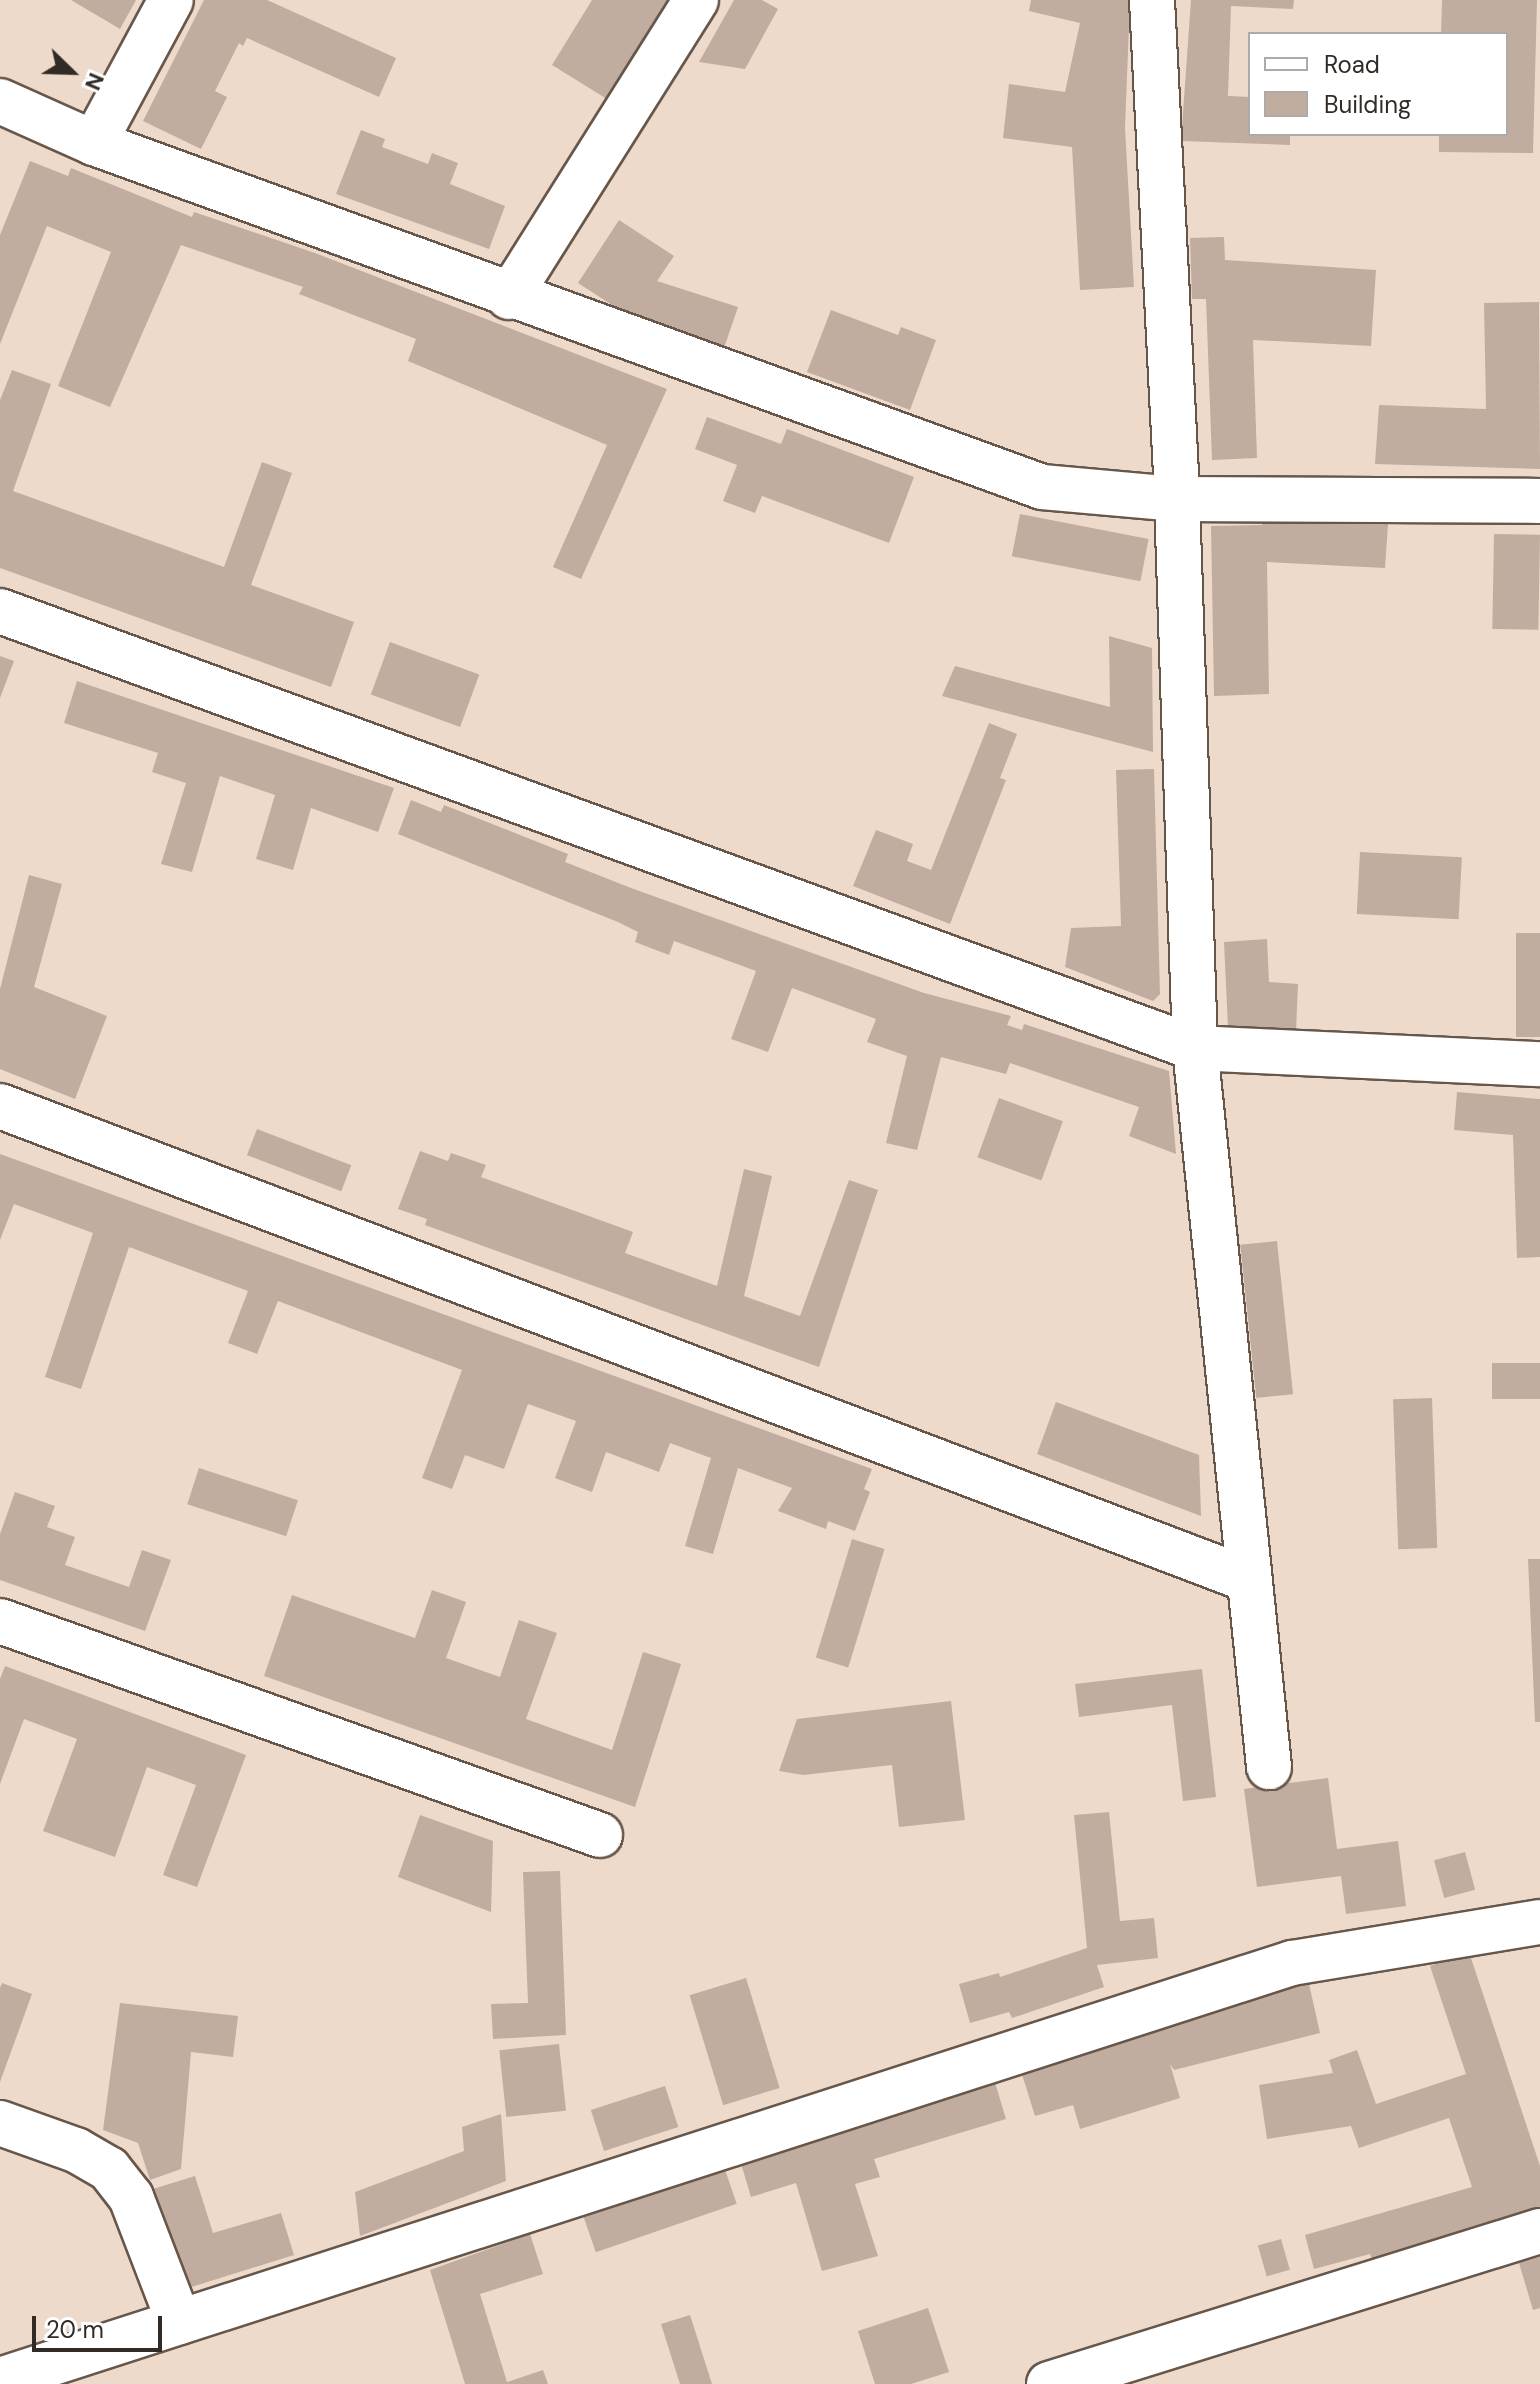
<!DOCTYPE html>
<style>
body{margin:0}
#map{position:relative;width:1540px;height:2384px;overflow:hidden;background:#eedacb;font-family:"DM Sans",sans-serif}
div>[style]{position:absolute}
.building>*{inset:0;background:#c0ad9f;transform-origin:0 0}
.roads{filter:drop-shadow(2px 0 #67574a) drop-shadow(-2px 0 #67574a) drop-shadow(0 2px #67574a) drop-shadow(0 -2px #67574a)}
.minor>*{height:44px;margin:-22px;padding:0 22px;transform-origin:22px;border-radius:22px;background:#fff}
span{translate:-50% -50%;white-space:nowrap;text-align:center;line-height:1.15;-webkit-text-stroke:8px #fff;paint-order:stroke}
.legend{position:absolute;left:1248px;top:32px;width:260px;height:104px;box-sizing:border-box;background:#fff;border:2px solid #adaaa8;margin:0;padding:10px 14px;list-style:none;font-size:24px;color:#322b25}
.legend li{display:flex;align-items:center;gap:16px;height:40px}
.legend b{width:40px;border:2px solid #adaaa8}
.north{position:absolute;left:32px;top:32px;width:80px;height:80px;-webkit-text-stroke:6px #fff;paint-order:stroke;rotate:113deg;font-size:22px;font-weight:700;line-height:32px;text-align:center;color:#322b25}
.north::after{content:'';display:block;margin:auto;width:28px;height:36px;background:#322b25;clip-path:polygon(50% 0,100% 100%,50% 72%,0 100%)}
.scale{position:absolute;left:32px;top:2316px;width:130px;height:36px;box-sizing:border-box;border:4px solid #322b25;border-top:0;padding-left:10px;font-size:24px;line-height:28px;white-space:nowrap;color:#322b25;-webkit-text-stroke:6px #fff;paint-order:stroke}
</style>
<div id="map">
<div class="building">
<div style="clip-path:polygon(71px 0,136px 0,120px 29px)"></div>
<div style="clip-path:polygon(204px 0,267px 0,396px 58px,379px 97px,247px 38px,243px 46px,239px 43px,215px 91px,227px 97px,201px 149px,143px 121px)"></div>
<div style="clip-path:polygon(592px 0,668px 0,607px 99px,552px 65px)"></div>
<div style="clip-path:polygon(734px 0,762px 0,778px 9px,745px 69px,699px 62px)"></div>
<div style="clip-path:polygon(1031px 0,1130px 0,1125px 128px,1134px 287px,1080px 290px,1072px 147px,1003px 138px,1009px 84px,1065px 92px,1080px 23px,1029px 11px)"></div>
<div style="clip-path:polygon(1191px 0,1294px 0,1293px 9px,1231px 6px,1228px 96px,1250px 97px,1250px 134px,1290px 134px,1290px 145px,1181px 141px)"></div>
<div style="clip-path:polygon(1442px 0,1537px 0,1533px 153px,1439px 152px,1439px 134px,1506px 134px,1506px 34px,1441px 34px)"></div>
<div style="clip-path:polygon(361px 130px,385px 139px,382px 147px,428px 164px,432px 153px,458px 163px,450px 184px,505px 206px,489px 249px,336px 194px)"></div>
<div style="clip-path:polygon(30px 161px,68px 176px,71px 168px,192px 217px,194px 212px,315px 253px,667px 389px,581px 579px,553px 567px,607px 445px,408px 361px,416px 339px,299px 294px,303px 287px,181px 245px,110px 407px,58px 386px,111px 252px,47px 226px,0 344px,0 235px)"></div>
<div style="clip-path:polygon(619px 220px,674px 256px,657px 281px,738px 307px,724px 348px,632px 318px,578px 283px)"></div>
<div style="clip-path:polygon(1224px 237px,1225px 260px,1376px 270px,1371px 346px,1253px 340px,1257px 458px,1212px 460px,1206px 299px,1192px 299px,1190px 238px)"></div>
<div style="clip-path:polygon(1539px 302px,1540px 469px,1375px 464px,1379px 405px,1486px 409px,1484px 303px)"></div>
<div style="clip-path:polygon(831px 310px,898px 335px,901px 327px,936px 340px,910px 410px,807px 372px)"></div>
<div style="clip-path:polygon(12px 370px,51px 384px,13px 491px,224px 567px,262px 462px,292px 473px,251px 585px,354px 622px,331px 687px,0 568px,0 400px)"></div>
<div style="clip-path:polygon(707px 417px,781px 444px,787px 429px,914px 477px,889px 543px,762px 496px,755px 513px,723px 501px,737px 465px,695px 449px)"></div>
<div style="left:1020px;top:514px;width:131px;height:43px;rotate:11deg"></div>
<div style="clip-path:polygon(1262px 517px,1388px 524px,1385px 568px,1267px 562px,1269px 694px,1214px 696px,1211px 526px,1262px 525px)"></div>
<div style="left:1494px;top:534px;width:46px;height:95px;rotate:1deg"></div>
<div style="clip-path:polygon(1109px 636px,1152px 648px,1153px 752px,942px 696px,955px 666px,1110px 707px)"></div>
<div style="left:390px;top:642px;width:95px;height:56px;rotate:20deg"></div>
<div style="clip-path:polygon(0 656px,14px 661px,0 698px)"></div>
<div style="clip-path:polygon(77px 681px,394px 788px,378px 832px,311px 808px,293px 870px,256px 859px,275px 795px,220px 776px,192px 872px,161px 864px,186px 783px,152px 772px,158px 753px,64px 723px)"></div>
<div style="clip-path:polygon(989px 723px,1017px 734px,1000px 778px,1006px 780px,950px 924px,853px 886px,876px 830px,913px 844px,907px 861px,931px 870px)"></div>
<div style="clip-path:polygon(1154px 769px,1160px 994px,1153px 1001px,1065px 967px,1071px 928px,1121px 926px,1116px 770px)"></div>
<div style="clip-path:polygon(411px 800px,441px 812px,444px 805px,568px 854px,565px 862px,631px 888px,924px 993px,1011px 1016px,1007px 1025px,1022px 1030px,1024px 1024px,1169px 1071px,1176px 1154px,1129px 1136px,1139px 1107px,1010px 1063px,1006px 1074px,941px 1057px,917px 1150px,886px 1143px,907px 1056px,867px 1042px,876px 1019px,792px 988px,768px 1052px,731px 1039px,756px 971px,674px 941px,669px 955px,635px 942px,638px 932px,618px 922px,398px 834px)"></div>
<div style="left:1360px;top:852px;width:102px;height:62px;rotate:3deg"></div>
<div style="clip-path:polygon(29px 875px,62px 884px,34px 987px,107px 1016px,75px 1099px,0 1069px,0 989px)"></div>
<div style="left:1540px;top:933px;width:104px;height:24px;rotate:90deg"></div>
<div style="clip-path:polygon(1267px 939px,1269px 982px,1298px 984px,1296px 1032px,1228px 1028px,1224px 942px)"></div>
<div style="clip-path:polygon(1457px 1092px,1540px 1099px,1540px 1257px,1517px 1258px,1513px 1135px,1454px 1130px)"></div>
<div style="left:999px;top:1098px;width:68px;height:63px;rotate:20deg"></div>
<div style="left:257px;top:1129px;width:101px;height:28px;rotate:21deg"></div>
<div style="clip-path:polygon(420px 1151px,448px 1161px,451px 1153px,486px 1165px,481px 1177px,633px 1232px,625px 1253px,717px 1286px,744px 1169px,772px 1176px,744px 1296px,800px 1316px,849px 1180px,878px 1190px,819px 1367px,425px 1225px,427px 1219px,398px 1209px)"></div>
<div style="clip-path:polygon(0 1154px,872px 1469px,864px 1489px,870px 1492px,855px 1531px,828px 1521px,826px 1529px,778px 1511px,792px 1488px,738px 1468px,713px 1554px,685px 1546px,711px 1458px,670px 1443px,659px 1472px,606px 1452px,592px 1492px,555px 1478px,576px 1421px,528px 1404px,504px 1469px,465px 1455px,452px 1489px,422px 1478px,462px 1370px,278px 1301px,257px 1354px,228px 1343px,248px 1291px,129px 1247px,81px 1389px,45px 1377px,93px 1233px,14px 1204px,0 1240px)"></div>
<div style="left:1277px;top:1241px;width:154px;height:37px;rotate:84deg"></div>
<div style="left:1540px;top:1363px;width:36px;height:48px;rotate:90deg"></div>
<div style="left:1432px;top:1398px;width:150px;height:39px;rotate:88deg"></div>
<div style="clip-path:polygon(1056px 1402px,1199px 1455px,1201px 1516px,1037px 1454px)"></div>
<div style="left:199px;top:1468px;width:104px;height:38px;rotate:18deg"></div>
<div style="clip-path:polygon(15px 1492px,55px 1506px,47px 1527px,75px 1537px,65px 1565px,129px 1587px,142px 1550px,171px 1560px,145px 1631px,0 1580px,0 1534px)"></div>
<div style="left:852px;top:1539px;width:34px;height:124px;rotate:17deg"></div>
<div style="clip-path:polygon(1528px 1559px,1540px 1559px,1540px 1722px,1535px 1722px)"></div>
<div style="clip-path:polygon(432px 1590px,466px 1602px,446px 1658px,500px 1677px,519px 1620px,557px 1633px,526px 1719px,612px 1750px,643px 1652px,681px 1664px,635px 1807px,264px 1676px,292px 1595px,415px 1638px)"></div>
<div style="clip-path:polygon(5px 1666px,246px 1755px,197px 1887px,163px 1875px,196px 1785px,147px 1767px,115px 1857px,43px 1831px,77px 1739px,24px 1719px,0 1784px,0 1679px)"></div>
<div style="clip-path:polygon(1202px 1669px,1216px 1797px,1183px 1801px,1172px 1705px,1079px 1717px,1075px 1684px)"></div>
<div style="clip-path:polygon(951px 1701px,965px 1820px,899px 1827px,892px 1765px,803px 1775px,779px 1771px,797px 1719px)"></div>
<div style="clip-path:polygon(1328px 1778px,1337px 1849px,1398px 1841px,1406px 1906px,1346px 1914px,1341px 1876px,1257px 1887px,1244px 1789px)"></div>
<div style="clip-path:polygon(1109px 1812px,1120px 1921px,1154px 1918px,1158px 1958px,1097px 1965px,1104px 1987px,1012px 2018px,1009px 2012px,970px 2023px,959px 1984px,999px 1973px,1000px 1977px,1087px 1948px,1074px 1815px)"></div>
<div style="clip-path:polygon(420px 1815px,493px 1841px,491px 1912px,398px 1877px)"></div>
<div style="left:1465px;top:1852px;width:39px;height:32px;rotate:75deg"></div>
<div style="clip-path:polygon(560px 1871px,566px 2035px,493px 2039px,491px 2004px,528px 2003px,523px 1872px)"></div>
<div style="clip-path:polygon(1469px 1952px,1540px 2166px,1540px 2210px,1372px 2260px,1370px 2254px,1314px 2269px,1305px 2235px,1472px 2187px,1449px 2118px,1359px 2148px,1351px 2126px,1267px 2139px,1259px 2085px,1333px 2073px,1329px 2060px,1357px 2050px,1376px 2104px,1466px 2074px,1430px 1966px)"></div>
<div style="left:746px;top:1978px;width:115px;height:59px;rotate:73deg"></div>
<div style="clip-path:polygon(2px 1983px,32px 1994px,0 2082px,0 1988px)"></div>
<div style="clip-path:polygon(1309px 1984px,1320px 2033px,1174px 2070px,1170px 2064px,1180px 2098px,1080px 2129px,1073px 2105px,1035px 2116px,1021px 2071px,1246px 2003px,1245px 1998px)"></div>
<div style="clip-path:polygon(120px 2003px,238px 2016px,233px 2057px,191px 2052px,181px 2169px,150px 2180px,138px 2143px,103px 2130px)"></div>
<div style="left:559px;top:2044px;width:67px;height:60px;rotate:84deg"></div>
<div style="clip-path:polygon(994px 2079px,1006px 2119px,874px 2159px,880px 2177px,855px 2184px,878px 2256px,822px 2271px,796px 2183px,751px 2197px,739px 2157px)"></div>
<div style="left:665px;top:2086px;width:43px;height:78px;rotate:72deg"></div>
<div style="clip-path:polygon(501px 2114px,506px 2181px,360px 2236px,355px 2192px,464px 2151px,462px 2127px)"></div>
<div style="left:723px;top:2164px;width:42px;height:149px;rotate:71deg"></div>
<div style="clip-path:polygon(195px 2176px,213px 2233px,281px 2213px,294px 2255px,185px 2289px,153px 2189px)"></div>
<div style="clip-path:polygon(530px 2234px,543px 2274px,480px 2294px,507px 2382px,543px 2370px,548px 2384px,465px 2384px,430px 2270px)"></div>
<div style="left:1281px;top:2239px;width:32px;height:24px;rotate:74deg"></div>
<div style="clip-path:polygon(1540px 2257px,1540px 2308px,1533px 2310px,1519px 2263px)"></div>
<div style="clip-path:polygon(928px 2308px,949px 2372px,911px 2384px,875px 2384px,858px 2331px)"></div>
<div style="clip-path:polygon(690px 2315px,712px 2384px,680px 2384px,661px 2324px)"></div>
</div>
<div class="roads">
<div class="minor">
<div style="left:1152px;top:0;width:500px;rotate:87.1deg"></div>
<div style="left:1177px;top:499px;width:549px;rotate:88.12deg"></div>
<div style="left:1195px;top:1048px;width:723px;rotate:84.12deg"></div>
<div style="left:0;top:101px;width:103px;rotate:24.1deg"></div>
<div style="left:94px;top:143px;width:1008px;rotate:19.94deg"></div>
<div style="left:1042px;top:487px;width:136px;rotate:5.1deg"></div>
<div style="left:1177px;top:499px;width:363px;rotate:0.3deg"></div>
<div style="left:94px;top:143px;width:162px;rotate:-61.7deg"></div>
<div style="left:509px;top:297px;width:351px;rotate:-57.8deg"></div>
<div style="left:0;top:611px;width:1272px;rotate:20.09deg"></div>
<div style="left:1195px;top:1048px;width:345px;rotate:2.7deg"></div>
<div style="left:0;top:1106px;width:1336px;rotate:20.78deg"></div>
<div style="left:0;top:1621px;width:637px;rotate:19.63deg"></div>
<div style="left:0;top:2123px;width:81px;rotate:19.6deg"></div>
<div style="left:76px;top:2150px;width:38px;rotate:30deg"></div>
<div style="left:109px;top:2169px;width:36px;rotate:52deg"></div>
<div style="left:131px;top:2197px;width:134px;rotate:69deg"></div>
<div style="left:0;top:2380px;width:1358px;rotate:-17.89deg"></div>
<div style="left:1292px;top:1963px;width:251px;rotate:-9.4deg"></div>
<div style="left:1049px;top:2384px;width:514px;rotate:-17.31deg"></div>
</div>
</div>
<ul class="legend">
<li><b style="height:10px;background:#fff"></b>Road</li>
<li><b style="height:22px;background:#c0ad9f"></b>Building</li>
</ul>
<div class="north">N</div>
<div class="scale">20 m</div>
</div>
